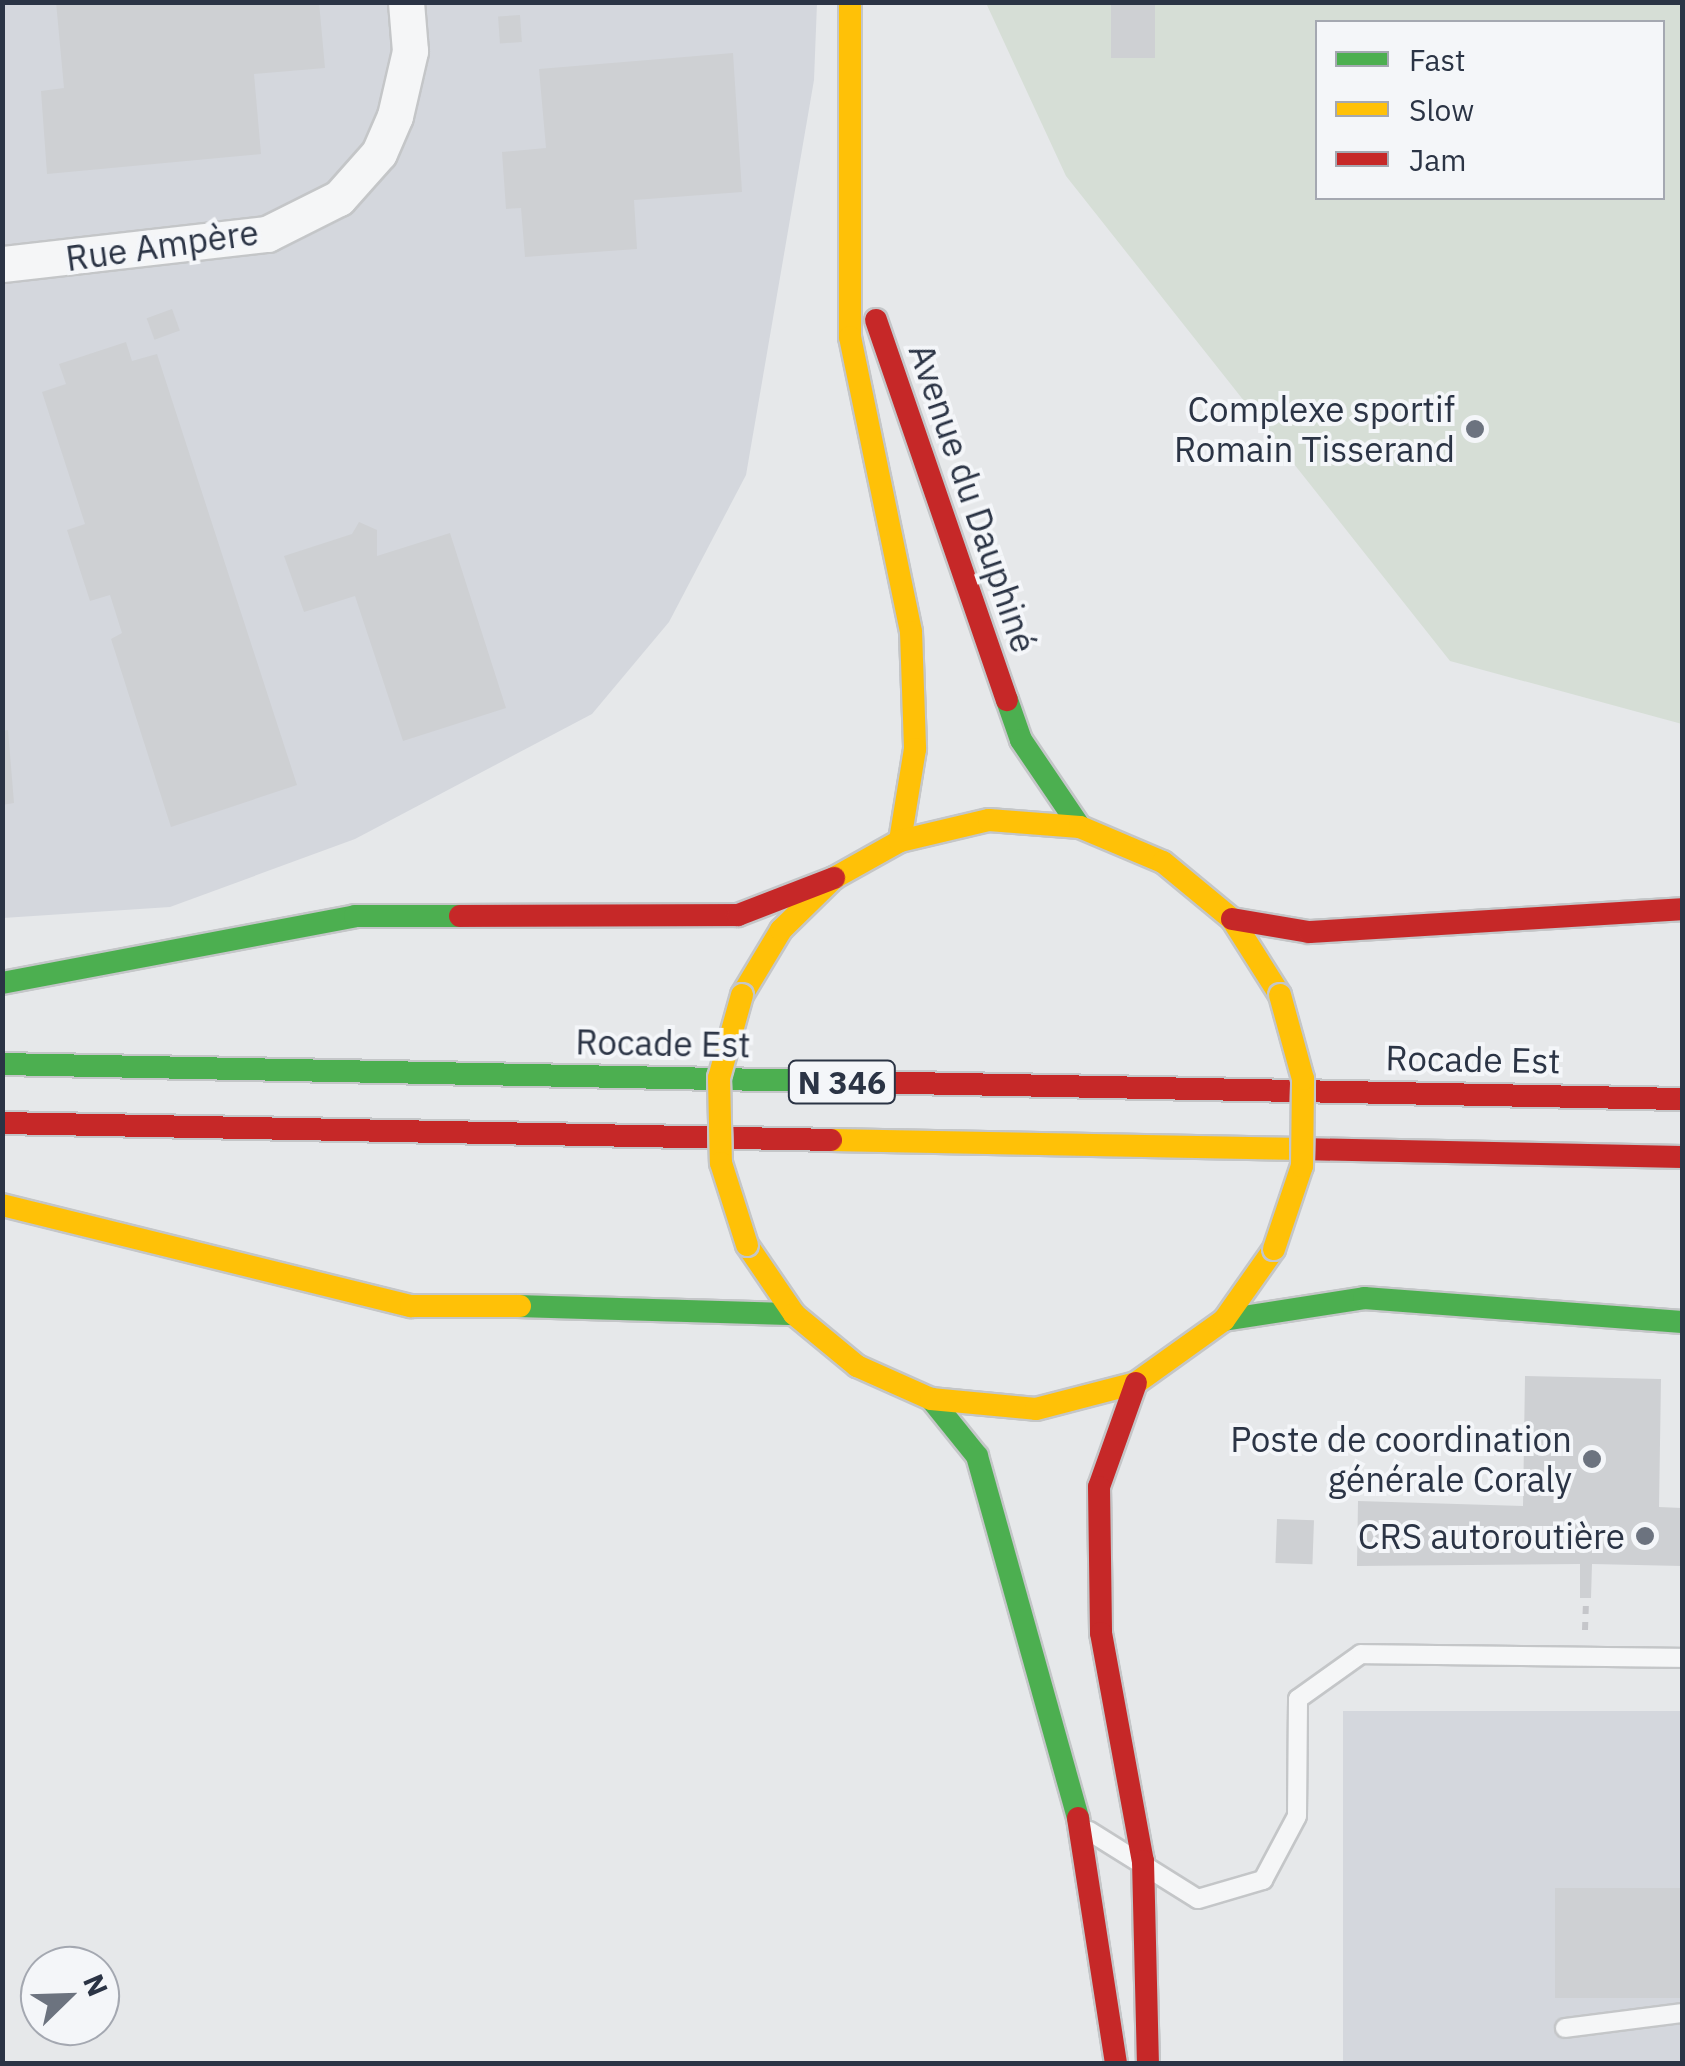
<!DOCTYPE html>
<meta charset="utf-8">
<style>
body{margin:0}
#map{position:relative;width:1685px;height:2066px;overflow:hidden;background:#e6e8ea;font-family:"IBM Plex Sans",sans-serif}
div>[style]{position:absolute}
.built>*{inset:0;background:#d4d7dd;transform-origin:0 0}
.green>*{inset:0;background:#d6ded6}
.building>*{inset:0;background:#ced0d3;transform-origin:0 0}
.path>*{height:6px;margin-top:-3px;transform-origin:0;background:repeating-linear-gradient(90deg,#c5c6ca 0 8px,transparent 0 16px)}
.roads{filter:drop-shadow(2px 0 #c4c6c8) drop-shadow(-2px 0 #c4c6c8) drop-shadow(0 2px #c4c6c8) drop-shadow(0 -2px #c4c6c8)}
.lane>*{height:18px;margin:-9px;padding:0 9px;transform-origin:9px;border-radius:9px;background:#f5f6f7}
.street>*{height:35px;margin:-17.5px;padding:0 17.5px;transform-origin:17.5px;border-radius:17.5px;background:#f5f6f7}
.fast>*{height:22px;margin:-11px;padding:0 11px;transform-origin:11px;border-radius:11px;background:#4caf50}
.slow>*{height:22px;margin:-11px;padding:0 11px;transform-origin:11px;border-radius:11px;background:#ffc107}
.jam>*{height:22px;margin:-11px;padding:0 11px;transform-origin:11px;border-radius:11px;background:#c62828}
.bridges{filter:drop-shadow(2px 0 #c4c6c8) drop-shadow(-2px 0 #c4c6c8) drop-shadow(0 2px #c4c6c8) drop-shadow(0 -2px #c4c6c8)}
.slow-bridge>*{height:22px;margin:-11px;padding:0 11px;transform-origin:11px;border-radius:11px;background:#ffc107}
.dots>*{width:28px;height:28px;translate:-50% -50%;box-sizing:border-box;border:5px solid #f4f6f9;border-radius:50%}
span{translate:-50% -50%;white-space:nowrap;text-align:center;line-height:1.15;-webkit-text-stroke:8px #f4f6f9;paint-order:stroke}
.shield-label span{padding:2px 8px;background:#f4f6f9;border:2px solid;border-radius:8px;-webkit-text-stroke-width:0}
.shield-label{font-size:32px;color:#2b3445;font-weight:700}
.street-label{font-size:35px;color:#2b3445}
.poi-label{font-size:35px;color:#2b3445}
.right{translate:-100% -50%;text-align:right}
.frame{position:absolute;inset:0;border:5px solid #2b3445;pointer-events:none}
.legend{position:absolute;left:1315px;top:20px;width:350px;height:180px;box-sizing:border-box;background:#f4f6f9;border:2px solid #a4a8b1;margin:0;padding:12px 18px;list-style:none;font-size:30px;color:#2b3445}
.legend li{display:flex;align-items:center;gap:20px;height:50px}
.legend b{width:50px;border:2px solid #a4a8b1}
.north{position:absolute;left:20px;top:1946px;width:100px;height:100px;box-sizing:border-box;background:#f4f6f9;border:2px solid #a4a8b1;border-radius:50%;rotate:67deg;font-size:28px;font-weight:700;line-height:40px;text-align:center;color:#2b3445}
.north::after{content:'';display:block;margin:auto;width:35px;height:45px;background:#6c737f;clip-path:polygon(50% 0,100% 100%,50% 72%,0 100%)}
</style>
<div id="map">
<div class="built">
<div style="clip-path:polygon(3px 3px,817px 3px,814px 80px,746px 475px,669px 622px,592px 714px,355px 839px,170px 907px,3px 918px)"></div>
<div style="left:1682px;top:1711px;width:352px;height:339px;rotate:90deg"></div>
</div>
<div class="green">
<div style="clip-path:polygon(evenodd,986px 3px,1682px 3px,1682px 724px,1450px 661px,1066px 176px,986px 3px,1318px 22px,1662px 22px,1662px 198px,1318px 198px,1318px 22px)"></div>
</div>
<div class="building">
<div style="clip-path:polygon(56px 2px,319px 2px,325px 68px,254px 74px,261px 154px,47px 174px,41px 91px,64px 88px)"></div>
<div style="left:1111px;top:2px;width:44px;height:56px"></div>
<div style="left:520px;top:15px;width:27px;height:22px;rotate:86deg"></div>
<div style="clip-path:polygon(733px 53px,742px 192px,634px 200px,637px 249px,525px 257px,521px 208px,506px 209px,502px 152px,546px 148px,539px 69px)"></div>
<div style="left:172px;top:309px;width:23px;height:27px;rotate:70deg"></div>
<div style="clip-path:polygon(126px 342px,132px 361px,157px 354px,297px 785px,171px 827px,111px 639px,122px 633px,110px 595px,90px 601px,67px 530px,85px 524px,42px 392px,66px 384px,59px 364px)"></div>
<div style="clip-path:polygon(359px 522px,377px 530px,377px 556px,450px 533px,506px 708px,403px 741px,355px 596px,304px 612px,284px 556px,352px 534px)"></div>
<div style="clip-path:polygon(8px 730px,14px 803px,2px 805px,2px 731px)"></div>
<div style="clip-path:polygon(1525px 1376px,1661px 1379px,1659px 1507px,1682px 1508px,1682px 1566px,1592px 1564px,1591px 1598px,1580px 1598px,1580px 1564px,1357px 1566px,1358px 1501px,1523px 1506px)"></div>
<div style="left:1277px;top:1519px;width:37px;height:44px;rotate:2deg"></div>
<div style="left:1682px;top:1888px;width:110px;height:127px;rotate:90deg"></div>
</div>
<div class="path">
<div style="left:1585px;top:1630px;width:32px;rotate:-88deg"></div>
</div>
<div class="roads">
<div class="lane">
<div style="left:1089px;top:1831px;width:128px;rotate:32deg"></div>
<div style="left:1198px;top:1899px;width:68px;rotate:-16.3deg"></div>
<div style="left:1263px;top:1880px;width:72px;rotate:-62deg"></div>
<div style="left:1297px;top:1816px;width:117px;rotate:-89.5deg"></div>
<div style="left:1298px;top:1699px;width:77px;rotate:-35.5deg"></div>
<div style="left:1361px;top:1654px;width:321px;rotate:0.7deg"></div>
<div style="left:1565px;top:2028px;width:118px;rotate:-7.3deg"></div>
</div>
<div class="street">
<div style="left:2px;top:264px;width:267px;rotate:-6.5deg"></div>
<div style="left:267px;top:234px;width:80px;rotate:-26.6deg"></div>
<div style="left:339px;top:198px;width:60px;rotate:-48.4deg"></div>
<div style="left:379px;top:153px;width:40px;rotate:-66.6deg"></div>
<div style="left:395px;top:116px;width:67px;rotate:-77deg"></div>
<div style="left:410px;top:51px;width:49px;rotate:-94.7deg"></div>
</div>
<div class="fast">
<div style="left:1007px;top:700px;width:42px;rotate:70.7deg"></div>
<div style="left:1021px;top:740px;width:105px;rotate:55.9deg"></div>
<div style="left:2px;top:983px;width:359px;rotate:-10.7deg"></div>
<div style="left:355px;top:916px;width:105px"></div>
<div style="left:2px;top:1064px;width:860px;rotate:1.2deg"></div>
<div style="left:520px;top:1306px;width:274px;rotate:1.7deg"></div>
<div style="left:1224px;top:1320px;width:142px;rotate:-8.9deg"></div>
<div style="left:1364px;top:1298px;width:319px;rotate:4.3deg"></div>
<div style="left:931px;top:1399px;width:73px;rotate:51.1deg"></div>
<div style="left:977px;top:1456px;width:376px;rotate:74.4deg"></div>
</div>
<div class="slow">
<div style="left:850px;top:2px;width:335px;rotate:90deg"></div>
<div style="left:850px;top:337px;width:301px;rotate:78.3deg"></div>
<div style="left:911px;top:632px;width:117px;rotate:88deg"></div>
<div style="left:915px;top:749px;width:93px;rotate:99.3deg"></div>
<div style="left:742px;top:995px;width:76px;rotate:-59deg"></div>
<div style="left:781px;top:930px;width:74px;rotate:-44.5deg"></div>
<div style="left:834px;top:878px;width:76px;rotate:-29.3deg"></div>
<div style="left:900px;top:841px;width:91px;rotate:-13.3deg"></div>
<div style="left:989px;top:820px;width:91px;rotate:4.4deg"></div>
<div style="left:1080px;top:827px;width:90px;rotate:22.9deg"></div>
<div style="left:1163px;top:862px;width:89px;rotate:39.6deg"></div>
<div style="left:1232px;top:919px;width:90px;rotate:57.7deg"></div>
<div style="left:831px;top:1140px;width:470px;rotate:1.1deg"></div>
<div style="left:2px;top:1205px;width:421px;rotate:13.9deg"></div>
<div style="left:411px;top:1306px;width:109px"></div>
<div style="left:747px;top:1245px;width:83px;rotate:55.7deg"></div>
<div style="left:794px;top:1314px;width:82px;rotate:39.5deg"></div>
<div style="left:857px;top:1366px;width:81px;rotate:24deg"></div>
<div style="left:931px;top:1399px;width:105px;rotate:5.4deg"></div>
<div style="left:1036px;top:1409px;width:103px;rotate:-14.6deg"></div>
<div style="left:1136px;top:1383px;width:108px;rotate:-35.6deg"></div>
<div style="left:1224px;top:1320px;width:87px;rotate:-54.8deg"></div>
</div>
<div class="jam">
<div style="left:876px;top:320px;width:402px;rotate:71deg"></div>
<div style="left:460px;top:916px;width:278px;rotate:-0.2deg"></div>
<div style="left:738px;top:915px;width:103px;rotate:-21.1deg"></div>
<div style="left:1232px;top:919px;width:78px;rotate:9.6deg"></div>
<div style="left:1309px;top:932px;width:374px;rotate:-3.5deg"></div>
<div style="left:862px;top:1082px;width:820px;rotate:1.19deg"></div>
<div style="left:2px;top:1123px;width:829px;rotate:1.17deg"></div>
<div style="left:1301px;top:1149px;width:381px;rotate:1.2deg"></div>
<div style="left:1136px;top:1383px;width:110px;rotate:109.6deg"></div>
<div style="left:1099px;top:1487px;width:146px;rotate:89.2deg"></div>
<div style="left:1101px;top:1633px;width:232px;rotate:79.6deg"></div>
<div style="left:1143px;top:1861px;width:203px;rotate:88.6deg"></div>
<div style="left:1078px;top:1818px;width:249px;rotate:81.2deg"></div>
</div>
</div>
<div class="bridges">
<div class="slow-bridge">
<div style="left:742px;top:995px;width:86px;rotate:105.5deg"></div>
<div style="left:719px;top:1078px;width:85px;rotate:88.7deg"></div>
<div style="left:721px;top:1163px;width:86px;rotate:72.4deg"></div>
<div style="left:1274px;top:1249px;width:88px;rotate:-71.4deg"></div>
<div style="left:1302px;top:1166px;width:87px;rotate:-89.3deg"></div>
<div style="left:1303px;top:1079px;width:87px;rotate:-105.3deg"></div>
</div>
</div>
<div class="dots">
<div style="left:1475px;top:429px;background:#6c737f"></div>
<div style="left:1592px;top:1459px;background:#6c737f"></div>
<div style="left:1645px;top:1536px;background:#6c737f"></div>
</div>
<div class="shield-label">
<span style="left:842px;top:1082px">N 346</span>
</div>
<div class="street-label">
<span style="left:162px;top:245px;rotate:-8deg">Rue Ampère</span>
<span style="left:973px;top:498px;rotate:71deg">Avenue du Dauphiné</span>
<span style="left:663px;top:1043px;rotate:1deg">Rocade Est</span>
<span style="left:1473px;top:1059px;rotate:1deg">Rocade Est</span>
</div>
<div class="poi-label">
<span class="right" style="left:1455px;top:429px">Complexe sportif<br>Romain Tisserand</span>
<span class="right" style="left:1572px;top:1459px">Poste de coordination<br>générale Coraly</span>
<span class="right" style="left:1625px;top:1536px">CRS autoroutière</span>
</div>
<div class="frame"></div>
<ul class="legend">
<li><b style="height:12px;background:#4caf50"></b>Fast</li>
<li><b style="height:12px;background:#ffc107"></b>Slow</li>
<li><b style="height:12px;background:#c62828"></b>Jam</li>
</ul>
<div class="north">N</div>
</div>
